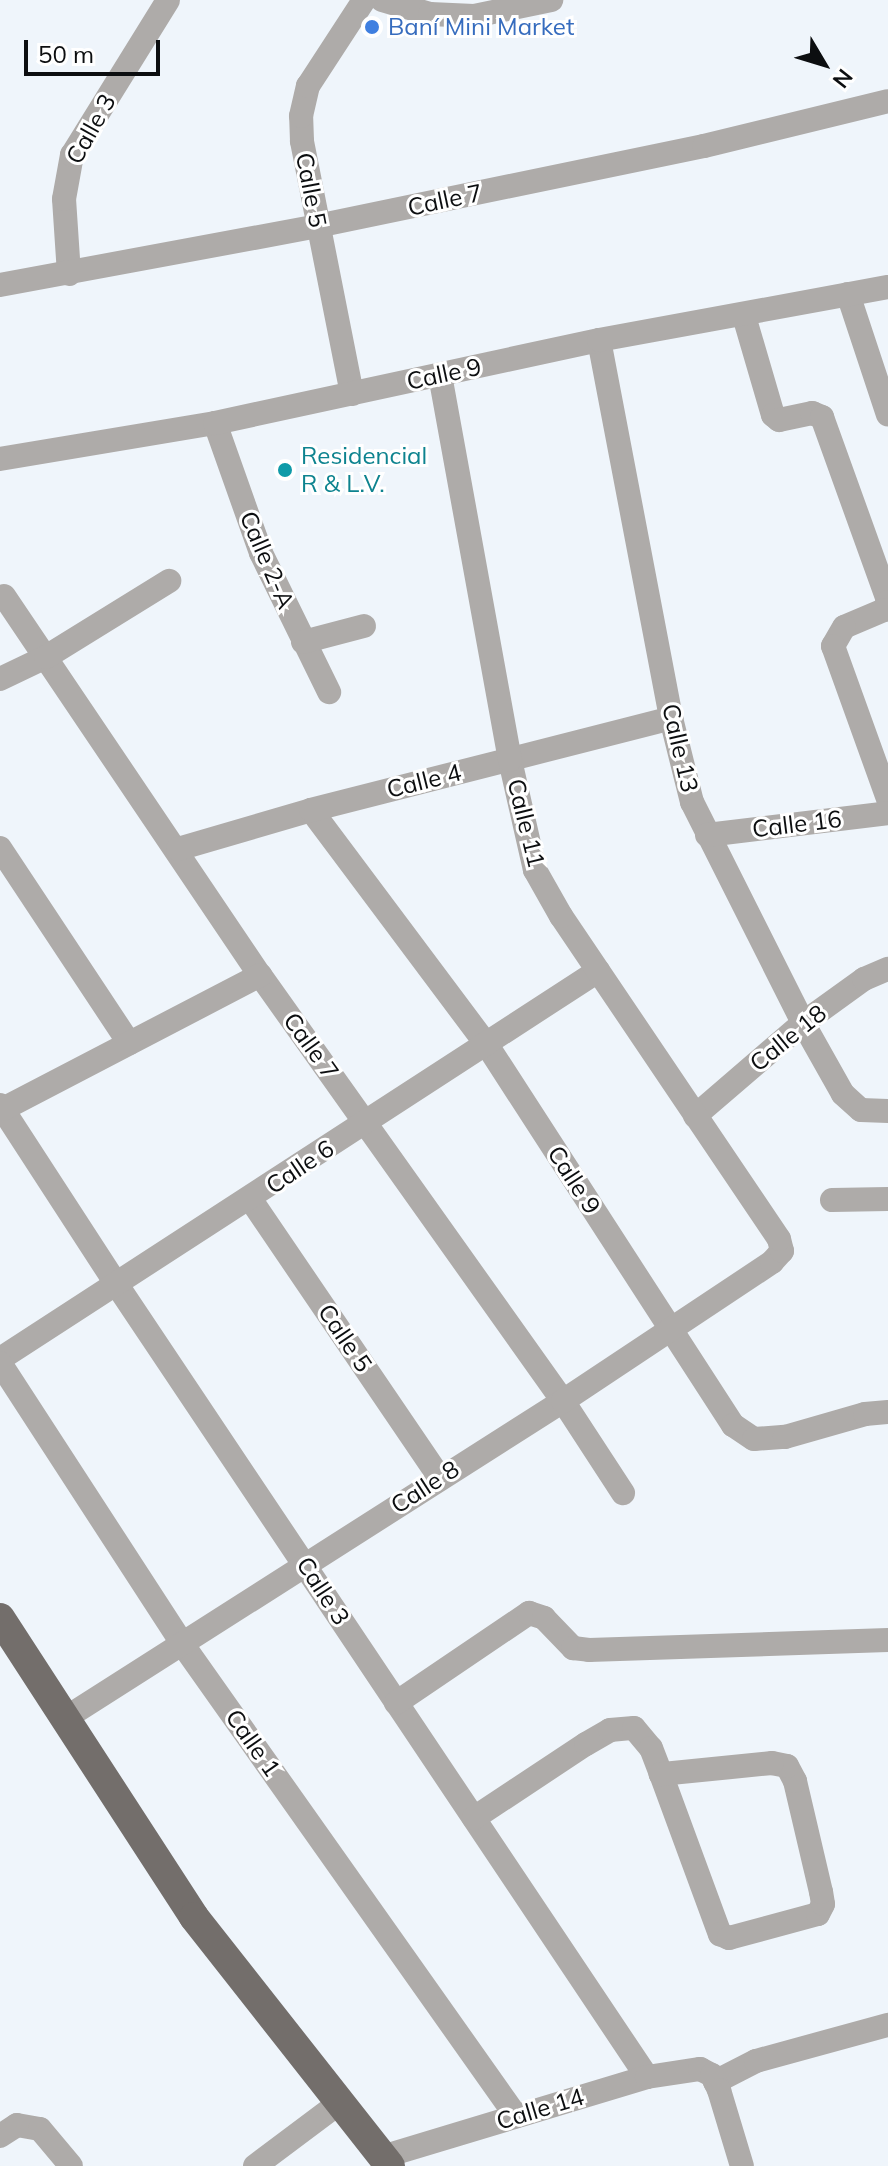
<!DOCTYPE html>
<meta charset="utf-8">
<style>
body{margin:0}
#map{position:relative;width:888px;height:2166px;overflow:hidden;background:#eff5fb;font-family:Mulish,sans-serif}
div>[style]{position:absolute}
.minor>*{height:24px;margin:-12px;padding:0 12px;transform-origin:12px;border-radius:12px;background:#aeaba9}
.major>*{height:30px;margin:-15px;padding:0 15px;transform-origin:15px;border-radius:15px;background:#736e6b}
.dots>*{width:22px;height:22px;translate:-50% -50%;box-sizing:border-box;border:4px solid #fff;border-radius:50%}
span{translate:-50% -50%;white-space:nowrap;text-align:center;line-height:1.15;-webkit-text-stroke:6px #fff;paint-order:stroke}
.shop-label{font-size:24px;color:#366cbe}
.left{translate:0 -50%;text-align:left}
.street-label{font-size:24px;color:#0c0e10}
.culture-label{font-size:24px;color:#0d838f}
.north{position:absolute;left:784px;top:24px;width:80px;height:80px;-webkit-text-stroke:6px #fff;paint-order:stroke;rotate:128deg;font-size:22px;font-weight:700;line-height:32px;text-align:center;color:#0c0e10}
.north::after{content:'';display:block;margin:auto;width:28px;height:36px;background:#0c0e10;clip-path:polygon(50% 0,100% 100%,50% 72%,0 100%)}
.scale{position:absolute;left:24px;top:40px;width:136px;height:36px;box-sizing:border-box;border:4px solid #0c0e10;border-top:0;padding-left:10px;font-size:24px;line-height:28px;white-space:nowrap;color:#0c0e10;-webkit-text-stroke:6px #fff;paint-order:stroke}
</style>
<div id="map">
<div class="minor">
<div style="left:382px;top:0;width:50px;rotate:16.3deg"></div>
<div style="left:430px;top:14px;width:44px;rotate:2.6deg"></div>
<div style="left:474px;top:16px;width:79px;rotate:-11.7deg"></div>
<div style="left:69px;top:274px;width:75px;rotate:-93.8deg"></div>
<div style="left:64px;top:199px;width:45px;rotate:-79.7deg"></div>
<div style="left:72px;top:155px;width:182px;rotate:-58.2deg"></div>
<div style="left:0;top:285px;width:322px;rotate:-10.5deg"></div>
<div style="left:317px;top:226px;width:395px;rotate:-11.7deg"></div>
<div style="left:704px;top:146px;width:189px;rotate:-13.7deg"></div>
<div style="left:848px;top:294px;width:127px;rotate:71.7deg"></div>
<div style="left:744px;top:316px;width:103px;rotate:73.7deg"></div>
<div style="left:773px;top:415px;width:8px;rotate:40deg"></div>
<div style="left:779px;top:420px;width:34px;rotate:-12deg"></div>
<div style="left:812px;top:413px;width:11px;rotate:22deg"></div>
<div style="left:822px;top:417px;width:195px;rotate:70.2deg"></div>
<div style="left:599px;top:340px;width:385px;rotate:79.2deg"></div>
<div style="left:671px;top:718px;width:87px;rotate:76deg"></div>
<div style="left:692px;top:802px;width:247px;rotate:63.3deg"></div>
<div style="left:803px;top:1023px;width:81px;rotate:60.6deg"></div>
<div style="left:843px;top:1094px;width:24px;rotate:42deg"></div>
<div style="left:861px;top:1110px;width:27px;rotate:2deg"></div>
<div style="left:352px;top:394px;width:258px;rotate:-101.2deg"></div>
<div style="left:302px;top:141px;width:25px;rotate:-92deg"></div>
<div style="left:301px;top:116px;width:31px;rotate:-77deg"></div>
<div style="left:308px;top:86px;width:103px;rotate:-56.9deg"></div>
<div style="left:215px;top:423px;width:138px;rotate:70.5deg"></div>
<div style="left:261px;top:553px;width:155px;rotate:63.9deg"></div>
<div style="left:0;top:459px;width:218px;rotate:-9.5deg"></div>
<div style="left:215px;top:423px;width:393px;rotate:-12.2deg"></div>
<div style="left:599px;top:340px;width:294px;rotate:-10.4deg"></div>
<div style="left:4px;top:596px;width:457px;rotate:56deg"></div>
<div style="left:260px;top:975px;width:523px;rotate:54.58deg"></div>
<div style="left:563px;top:1401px;width:110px;rotate:56.9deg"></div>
<div style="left:888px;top:602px;width:9px;rotate:117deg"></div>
<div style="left:884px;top:610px;width:43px;rotate:157deg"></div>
<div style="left:844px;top:627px;width:22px;rotate:120deg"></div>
<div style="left:833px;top:646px;width:163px;rotate:70.2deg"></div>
<div style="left:303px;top:642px;width:63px;rotate:-14.7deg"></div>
<div style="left:0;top:679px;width:51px;rotate:-25.6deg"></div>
<div style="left:46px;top:657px;width:145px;rotate:-31.7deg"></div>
<div style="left:311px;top:810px;width:294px;rotate:53.2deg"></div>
<div style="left:487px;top:1045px;width:453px;rotate:57.1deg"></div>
<div style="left:733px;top:1425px;width:25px;rotate:34deg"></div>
<div style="left:754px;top:1439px;width:31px;rotate:-4deg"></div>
<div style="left:785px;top:1437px;width:83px;rotate:-16deg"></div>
<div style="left:865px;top:1414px;width:23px;rotate:-5deg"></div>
<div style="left:707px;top:835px;width:182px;rotate:-6.9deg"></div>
<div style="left:0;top:848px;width:234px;rotate:56.5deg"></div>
<div style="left:178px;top:849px;width:139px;rotate:-16.3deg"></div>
<div style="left:311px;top:810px;width:372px;rotate:-14.3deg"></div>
<div style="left:0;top:1105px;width:215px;rotate:57deg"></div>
<div style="left:117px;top:1285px;width:953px;rotate:56.21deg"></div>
<div style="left:3px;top:1109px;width:290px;rotate:-27.5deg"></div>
<div style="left:695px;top:1116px;width:143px;rotate:-40.7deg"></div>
<div style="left:803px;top:1023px;width:75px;rotate:-35.8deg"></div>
<div style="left:864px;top:979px;width:26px;rotate:-23deg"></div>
<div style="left:251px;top:1200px;width:335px;rotate:55.8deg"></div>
<div style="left:832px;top:1200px;width:56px;rotate:-1deg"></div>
<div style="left:0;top:1359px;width:713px;rotate:-32.98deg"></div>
<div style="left:0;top:1363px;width:336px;rotate:57deg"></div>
<div style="left:183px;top:1645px;width:577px;rotate:54.74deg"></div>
<div style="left:396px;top:1703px;width:161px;rotate:-34.1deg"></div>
<div style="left:529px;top:1613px;width:16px;rotate:18deg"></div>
<div style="left:544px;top:1618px;width:42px;rotate:46deg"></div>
<div style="left:573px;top:1648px;width:16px;rotate:7deg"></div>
<div style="left:589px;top:1650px;width:299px;rotate:-1.9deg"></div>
<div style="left:64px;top:1719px;width:592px;rotate:-32.51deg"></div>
<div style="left:563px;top:1401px;width:251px;rotate:-33.6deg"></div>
<div style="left:772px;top:1262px;width:15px;rotate:-48deg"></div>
<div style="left:782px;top:1251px;width:12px;rotate:-104deg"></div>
<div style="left:779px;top:1239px;width:390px;rotate:-124deg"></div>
<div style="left:561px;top:916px;width:53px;rotate:-119.5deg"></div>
<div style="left:535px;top:870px;width:113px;rotate:-102.8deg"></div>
<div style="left:510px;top:760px;width:390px;rotate:-100.3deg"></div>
<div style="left:474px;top:1818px;width:134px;rotate:-33.5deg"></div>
<div style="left:586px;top:1744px;width:28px;rotate:-30deg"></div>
<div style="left:610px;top:1730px;width:24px;rotate:-5deg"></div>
<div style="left:634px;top:1728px;width:26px;rotate:50deg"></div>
<div style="left:651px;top:1748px;width:28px;rotate:69deg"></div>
<div style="left:661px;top:1774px;width:171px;rotate:69.8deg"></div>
<div style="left:720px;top:1934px;width:10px;rotate:24deg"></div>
<div style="left:729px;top:1938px;width:92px;rotate:-15.1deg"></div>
<div style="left:818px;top:1914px;width:11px;rotate:-63deg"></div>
<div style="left:823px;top:1904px;width:12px;rotate:-99deg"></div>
<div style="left:821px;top:1892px;width:114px;rotate:-103.2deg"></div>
<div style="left:795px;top:1781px;width:17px;rotate:-118deg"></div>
<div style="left:787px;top:1766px;width:15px;rotate:-169deg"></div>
<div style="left:772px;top:1763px;width:112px;rotate:174.3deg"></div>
<div style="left:715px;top:2082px;width:46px;rotate:-27.1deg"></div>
<div style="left:756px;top:2061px;width:137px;rotate:-15.3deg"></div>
<div style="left:0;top:2136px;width:20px;rotate:-33deg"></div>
<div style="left:17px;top:2125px;width:23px;rotate:10deg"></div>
<div style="left:40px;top:2129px;width:48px;rotate:50deg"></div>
<div style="left:382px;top:2157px;width:277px;rotate:-16.8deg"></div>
<div style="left:647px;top:2077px;width:54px;rotate:-8.6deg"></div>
<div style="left:700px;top:2069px;width:13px;rotate:27deg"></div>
<div style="left:712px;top:2075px;width:17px;rotate:65deg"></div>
<div style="left:719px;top:2090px;width:79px;rotate:73.2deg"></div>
<div style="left:255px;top:2166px;width:104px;rotate:-36.8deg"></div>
</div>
<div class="major">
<div style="left:0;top:1618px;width:356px;rotate:57deg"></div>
<div style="left:194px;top:1917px;width:317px;rotate:51.8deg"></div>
</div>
<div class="dots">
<div style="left:372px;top:27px;background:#3f7fe0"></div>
<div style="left:285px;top:470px;background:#0f9aa8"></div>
</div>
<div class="shop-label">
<span class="left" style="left:388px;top:27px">Baní Mini Market</span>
</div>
<div class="street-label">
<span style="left:91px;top:129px;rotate:-61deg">Calle 3</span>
<span style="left:311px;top:190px;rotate:79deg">Calle 5</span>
<span style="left:445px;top:200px;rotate:-12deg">Calle 7</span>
<span style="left:444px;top:374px;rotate:-12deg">Calle 9</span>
<span style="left:267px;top:560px;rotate:67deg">Calle 2-A</span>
<span style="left:680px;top:748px;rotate:77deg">Calle 13</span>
<span style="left:424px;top:781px;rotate:-14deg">Calle 4</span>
<span style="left:526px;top:823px;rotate:76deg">Calle 11</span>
<span style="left:797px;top:824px;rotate:-7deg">Calle 16</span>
<span style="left:788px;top:1038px;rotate:-39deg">Calle 18</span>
<span style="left:311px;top:1046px;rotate:54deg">Calle 7</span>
<span style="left:300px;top:1167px;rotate:-34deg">Calle 6</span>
<span style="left:574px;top:1180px;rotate:57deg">Calle 9</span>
<span style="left:345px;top:1338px;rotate:56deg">Calle 5</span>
<span style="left:425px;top:1487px;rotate:-33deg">Calle 8</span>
<span style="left:323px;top:1591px;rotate:57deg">Calle 3</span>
<span style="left:253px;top:1743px;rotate:55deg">Calle 1</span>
<span style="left:540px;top:2109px;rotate:-17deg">Calle 14</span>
</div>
<div class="culture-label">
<span class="left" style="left:301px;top:470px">Residencial<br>R &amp; L.V.</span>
</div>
<div class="north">N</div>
<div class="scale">50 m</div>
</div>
